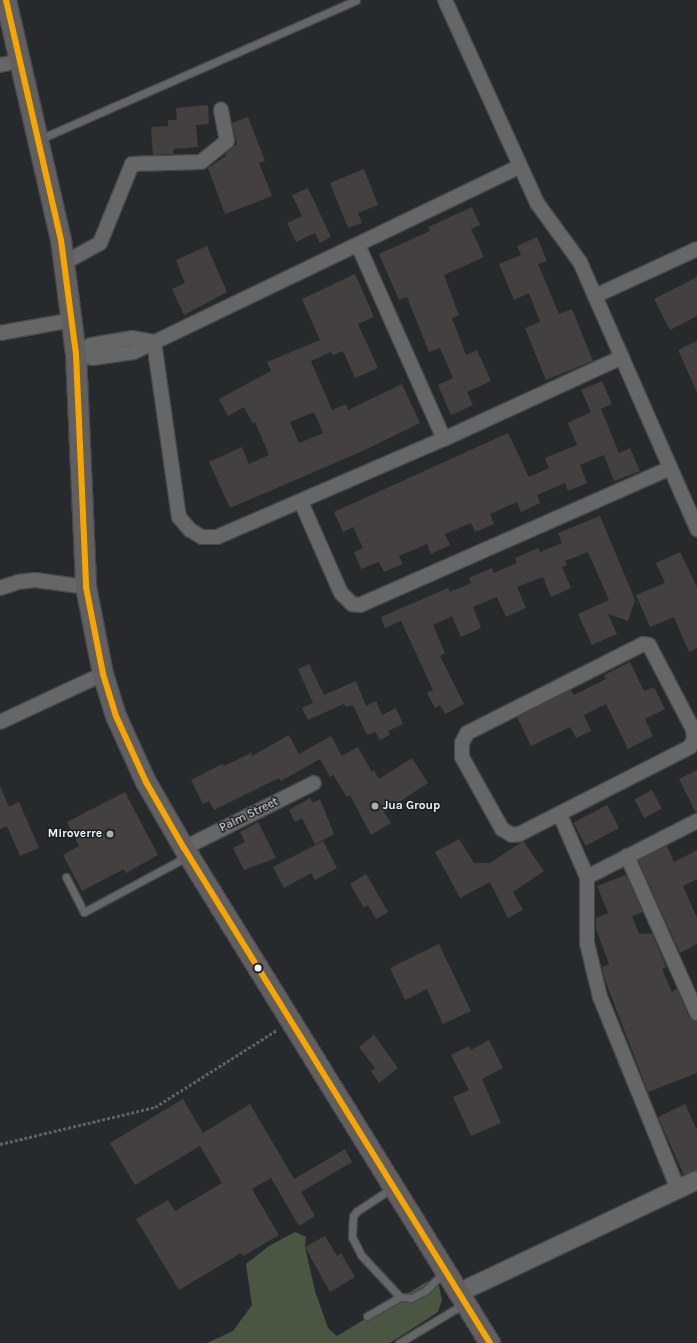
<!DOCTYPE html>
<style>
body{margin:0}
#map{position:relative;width:697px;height:1343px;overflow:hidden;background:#272a2c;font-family:Karla,sans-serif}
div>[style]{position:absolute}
.forest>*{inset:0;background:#4b5642}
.building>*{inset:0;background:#43403f;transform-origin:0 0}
.path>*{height:2.5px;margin-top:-1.25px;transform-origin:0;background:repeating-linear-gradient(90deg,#5f6163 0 3px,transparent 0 5px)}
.roads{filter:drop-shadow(1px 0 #46484a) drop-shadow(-1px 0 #46484a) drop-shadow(0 1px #46484a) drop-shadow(0 -1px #46484a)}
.service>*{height:7px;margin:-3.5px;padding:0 3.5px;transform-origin:3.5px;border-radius:3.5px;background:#656668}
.minor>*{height:14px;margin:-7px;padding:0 7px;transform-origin:7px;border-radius:7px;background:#656668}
.tertiary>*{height:18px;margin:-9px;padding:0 9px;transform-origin:9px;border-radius:9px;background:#656668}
.secondary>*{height:20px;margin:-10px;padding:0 10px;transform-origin:10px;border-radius:10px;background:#615f5f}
.bus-1>*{height:6px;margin:-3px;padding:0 3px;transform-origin:3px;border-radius:3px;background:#f7a600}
.dots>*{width:11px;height:11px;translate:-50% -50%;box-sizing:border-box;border:2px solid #1d2024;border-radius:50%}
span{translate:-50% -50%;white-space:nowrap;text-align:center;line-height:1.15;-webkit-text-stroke:3px #1d2024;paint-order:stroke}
.poi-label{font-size:12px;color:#f1f4f6;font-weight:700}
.left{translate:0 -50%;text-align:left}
.right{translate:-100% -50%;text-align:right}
.street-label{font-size:12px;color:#f1f4f6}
</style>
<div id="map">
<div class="forest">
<div style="clip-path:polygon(295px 1232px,306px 1237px,305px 1247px,315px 1291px,328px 1328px,337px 1336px,428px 1281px,439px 1286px,442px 1300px,438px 1312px,390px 1343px,207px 1343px,233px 1331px,252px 1305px,246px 1264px,269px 1246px)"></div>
</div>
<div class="building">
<div style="clip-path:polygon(208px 105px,209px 124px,196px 125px,198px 147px,173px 149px,174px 154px,153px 155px,151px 127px,168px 126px,168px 120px,177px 120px,176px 108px)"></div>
<div style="clip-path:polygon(248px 117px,265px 161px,259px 163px,272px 196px,225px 214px,208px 168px,226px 156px,225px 154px,237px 144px,232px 123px)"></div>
<div style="clip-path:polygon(364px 169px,378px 205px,358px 213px,362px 223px,348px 228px,330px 183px)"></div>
<div style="clip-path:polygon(308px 188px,331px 237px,320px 243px,315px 233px,296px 242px,287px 223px,302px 216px,292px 195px)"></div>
<div style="clip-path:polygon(472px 207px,480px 225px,471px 229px,484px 257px,444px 275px,459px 315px,452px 318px,466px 355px,477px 350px,491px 381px,467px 392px,473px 405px,451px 415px,438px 385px,453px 378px,440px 348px,429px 352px,407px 297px,399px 300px,379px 254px,430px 231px,428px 227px)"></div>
<div style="clip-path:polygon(537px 237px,547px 261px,538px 264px,559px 314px,572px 309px,593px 361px,546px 380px,525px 328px,540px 322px,529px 293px,514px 300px,499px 264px,521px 255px,517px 246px)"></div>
<div style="clip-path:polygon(207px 246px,227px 292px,184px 315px,172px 289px,185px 283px,176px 260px)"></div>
<div style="clip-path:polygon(evenodd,355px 274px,374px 317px,358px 324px,378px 368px,355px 378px,343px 351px,333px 355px,331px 352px,311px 361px,332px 410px,346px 404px,348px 410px,402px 384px,420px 423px,365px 450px,230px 508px,209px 462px,242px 447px,249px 464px,269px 455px,255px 422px,253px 424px,244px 407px,228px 416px,219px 399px,271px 371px,267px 362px,320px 340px,302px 299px,355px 274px,314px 412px,323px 433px,299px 443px,290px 422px,314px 412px)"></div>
<div style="clip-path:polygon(697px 277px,697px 316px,670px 330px,654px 299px)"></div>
<div style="clip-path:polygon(697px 341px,697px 392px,678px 350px)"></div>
<div style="clip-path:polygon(602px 381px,612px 404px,601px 409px,619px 453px,630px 448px,640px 471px,614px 481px,604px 455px,580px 465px,587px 483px,568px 491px,565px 483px,537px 495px,540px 503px,521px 512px,517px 502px,490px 514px,494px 524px,475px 532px,471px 523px,445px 534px,450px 545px,431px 554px,427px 544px,399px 556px,403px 564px,384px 572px,379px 562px,361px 569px,354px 552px,363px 548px,353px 527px,343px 532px,334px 512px,508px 433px,529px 477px,549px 468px,545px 458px,577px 445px,568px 423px,591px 412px,581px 390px)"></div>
<div style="clip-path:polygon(600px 516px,635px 600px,628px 621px,608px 614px,617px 634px,592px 645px,578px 614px,609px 600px,588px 552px,565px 561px,567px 565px,562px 567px,571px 588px,551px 597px,543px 577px,517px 587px,526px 608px,506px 617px,497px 597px,473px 607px,481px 628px,461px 637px,452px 616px,433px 625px,445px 653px,440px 656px,464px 704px,445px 714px,440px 705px,435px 708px,427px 693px,433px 690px,401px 621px,385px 628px,381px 617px,448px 588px,450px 592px,471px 583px,469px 578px,492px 568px,494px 573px,517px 563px,515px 558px,538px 548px,540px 552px,562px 543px,558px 533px)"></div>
<div style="clip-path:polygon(680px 552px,697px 587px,697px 648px,689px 652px,674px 617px,650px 627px,636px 595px,665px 583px,656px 563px)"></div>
<div style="clip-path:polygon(630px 662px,644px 691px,654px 687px,665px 709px,645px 719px,653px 736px,628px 749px,606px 704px,584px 715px,591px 731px,576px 738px,570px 727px,531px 746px,517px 717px,571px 690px,574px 695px,606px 679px,604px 675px)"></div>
<div style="clip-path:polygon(309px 664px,324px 695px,356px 681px,366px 706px,376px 701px,382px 715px,396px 708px,403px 724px,388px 731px,390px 735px,380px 740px,375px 732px,367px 735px,353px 705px,346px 707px,344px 704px,308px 720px,302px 708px,313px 703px,298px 669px)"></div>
<div style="clip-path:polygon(289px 735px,299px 754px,331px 736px,342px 756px,358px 747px,372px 772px,374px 770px,379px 779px,412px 758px,428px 783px,384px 812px,391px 823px,371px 835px,350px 795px,347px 797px,333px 775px,330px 777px,320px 759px,281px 781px,279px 778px,214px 810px,209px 801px,203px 804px,191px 780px,222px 764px,224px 766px,251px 753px,252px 756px)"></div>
<div style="clip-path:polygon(697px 770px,697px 813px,696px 813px,679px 779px)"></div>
<div style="clip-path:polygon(0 786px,9px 807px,19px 802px,39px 848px,20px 856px,7px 826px,0 829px)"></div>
<div style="left:652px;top:790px;width:21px;height:20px;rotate:62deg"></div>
<div style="clip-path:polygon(125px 792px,158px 855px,126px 873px,124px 869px,82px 891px,63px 855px,79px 846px,67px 822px)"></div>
<div style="clip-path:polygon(310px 798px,313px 803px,320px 799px,334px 834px,315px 844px,302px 818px,295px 822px,289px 810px)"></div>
<div style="left:607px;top:805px;width:26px;height:38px;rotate:62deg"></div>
<div style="clip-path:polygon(258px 822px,276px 858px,244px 870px,233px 848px,245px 842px,240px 832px)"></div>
<div style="clip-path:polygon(459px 839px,474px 863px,490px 863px,523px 841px,544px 871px,513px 892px,523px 910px,508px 918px,490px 882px,460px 898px,435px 852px)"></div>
<div style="clip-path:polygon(323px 841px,337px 868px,315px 880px,311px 873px,284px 888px,273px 867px)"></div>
<div style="clip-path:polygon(667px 846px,674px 862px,697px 850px,697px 879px,683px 886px,697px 918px,697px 944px,680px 953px,638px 860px)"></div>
<div style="clip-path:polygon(366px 874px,388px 912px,376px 919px,368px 905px,364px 908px,350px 884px)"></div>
<div style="clip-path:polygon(626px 875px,643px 912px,632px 916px,639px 934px,652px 933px,666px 967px,662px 969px,672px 992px,677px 989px,689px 1017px,697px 1021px,697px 1073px,648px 1092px,605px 980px,602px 967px,609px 964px,596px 929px,596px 918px,608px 913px,597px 886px)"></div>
<div style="clip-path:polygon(439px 944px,471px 1011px,443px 1024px,427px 989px,405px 1000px,390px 968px)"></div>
<div style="clip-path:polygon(374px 1035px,398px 1068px,379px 1083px,371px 1071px,375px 1068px,359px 1047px)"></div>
<div style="clip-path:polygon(489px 1040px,503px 1068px,482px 1079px,501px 1123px,471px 1136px,453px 1097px,469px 1090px,451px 1055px,469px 1046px,471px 1050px)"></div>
<div style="clip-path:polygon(183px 1099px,203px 1133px,250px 1104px,294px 1179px,345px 1149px,352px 1162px,301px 1192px,315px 1216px,299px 1226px,271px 1178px,252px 1189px,279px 1235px,243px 1256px,241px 1253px,179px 1290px,136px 1219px,168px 1200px,175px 1211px,222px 1183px,200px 1146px,135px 1185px,110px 1143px)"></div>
<div style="clip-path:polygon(685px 1104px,697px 1130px,697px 1170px,684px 1175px,658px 1117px)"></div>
<div style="clip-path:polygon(325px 1236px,337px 1256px,341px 1253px,355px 1277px,330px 1292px,305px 1247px)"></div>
</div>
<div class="path">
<div style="left:0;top:1144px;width:159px;rotate:-13.4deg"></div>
<div style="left:155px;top:1107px;width:144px;rotate:-32.3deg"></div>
</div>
<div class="roads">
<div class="service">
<div style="left:40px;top:139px;width:345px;rotate:-23.7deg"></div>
<div style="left:66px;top:877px;width:39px;rotate:63deg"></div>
<div style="left:84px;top:912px;width:118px;rotate:-28.3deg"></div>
<div style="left:392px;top:1188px;width:42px;rotate:146.7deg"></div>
<div style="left:357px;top:1211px;width:6px;rotate:129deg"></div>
<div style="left:353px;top:1216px;width:21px;rotate:93deg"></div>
<div style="left:352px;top:1237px;width:20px;rotate:63deg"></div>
<div style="left:361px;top:1255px;width:57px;rotate:47.1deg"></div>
<div style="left:367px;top:1316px;width:38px;rotate:-30deg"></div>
<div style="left:400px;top:1297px;width:11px;rotate:5deg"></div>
<div style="left:411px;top:1298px;width:16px;rotate:-27deg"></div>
<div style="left:425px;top:1291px;width:28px;rotate:-45deg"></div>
<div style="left:399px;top:1343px;width:76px;rotate:-31deg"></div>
</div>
<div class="minor">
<div style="left:445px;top:0;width:223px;rotate:65.6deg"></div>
<div style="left:537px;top:203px;width:73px;rotate:53.9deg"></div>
<div style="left:580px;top:262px;width:292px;rotate:66.3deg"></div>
<div style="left:0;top:65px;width:20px;rotate:-11deg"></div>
<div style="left:358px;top:245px;width:212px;rotate:66.1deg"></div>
<div style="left:64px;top:263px;width:41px;rotate:-29.1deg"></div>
<div style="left:100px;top:243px;width:85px;rotate:-67.9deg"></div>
<div style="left:132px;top:164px;width:69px;rotate:-1.7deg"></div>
<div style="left:201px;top:162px;width:33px;rotate:-39deg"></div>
<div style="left:227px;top:141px;width:32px;rotate:-101deg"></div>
<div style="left:595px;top:296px;width:112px;rotate:-24.7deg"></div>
<div style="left:0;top:333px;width:73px;rotate:-10.2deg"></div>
<div style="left:154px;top:342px;width:177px;rotate:81.9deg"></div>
<div style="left:179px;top:517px;width:17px;rotate:50deg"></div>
<div style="left:190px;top:530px;width:14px;rotate:30deg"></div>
<div style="left:202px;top:537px;width:15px"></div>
<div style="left:217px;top:537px;width:247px;rotate:-23.4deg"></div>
<div style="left:444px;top:439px;width:196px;rotate:-24.7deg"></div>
<div style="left:76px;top:354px;width:17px;rotate:13deg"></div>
<div style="left:93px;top:358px;width:41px;rotate:-8.3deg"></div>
<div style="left:134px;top:352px;width:428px;rotate:-25.7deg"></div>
<div style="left:76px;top:354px;width:17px;rotate:-31deg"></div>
<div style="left:91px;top:345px;width:42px;rotate:-9.7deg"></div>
<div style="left:132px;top:338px;width:22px;rotate:10deg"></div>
<div style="left:301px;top:502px;width:99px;rotate:66.3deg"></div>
<div style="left:341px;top:593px;width:16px;rotate:45deg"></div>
<div style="left:352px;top:604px;width:8px;rotate:7deg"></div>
<div style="left:360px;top:605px;width:339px;rotate:-23.8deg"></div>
<div style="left:0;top:588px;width:19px;rotate:-18deg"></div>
<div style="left:18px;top:582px;width:17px;rotate:-7deg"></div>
<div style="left:35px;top:580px;width:51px;rotate:7.8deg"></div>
<div style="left:643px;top:644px;width:6px;rotate:9deg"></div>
<div style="left:649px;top:645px;width:95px;rotate:62.4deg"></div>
<div style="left:693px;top:729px;width:10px;rotate:84deg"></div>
<div style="left:694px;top:739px;width:9px;rotate:117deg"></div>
<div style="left:690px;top:747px;width:192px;rotate:153deg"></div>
<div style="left:519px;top:834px;width:7px;rotate:172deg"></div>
<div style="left:512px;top:835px;width:12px;rotate:-149deg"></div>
<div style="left:502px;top:829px;width:82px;rotate:-119.1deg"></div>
<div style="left:462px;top:757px;width:14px;rotate:-90deg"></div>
<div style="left:462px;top:743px;width:11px;rotate:-63deg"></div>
<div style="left:467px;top:733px;width:197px;rotate:-26.8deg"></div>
<div style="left:0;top:722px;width:114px;rotate:-25deg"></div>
<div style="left:560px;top:815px;width:68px;rotate:66.5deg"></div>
<div style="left:587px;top:877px;width:66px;rotate:90deg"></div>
<div style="left:587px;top:943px;width:56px;rotate:76.5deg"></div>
<div style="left:600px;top:997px;width:207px;rotate:67.9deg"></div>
<div style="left:184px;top:848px;width:145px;rotate:-26.6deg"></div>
<div style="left:627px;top:856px;width:172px;rotate:66deg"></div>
<div style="left:587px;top:877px;width:123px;rotate:-27deg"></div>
</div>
<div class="tertiary">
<div style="left:458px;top:1293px;width:264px;rotate:-25.3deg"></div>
</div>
<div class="secondary">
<div style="left:6px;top:0;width:246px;rotate:77.1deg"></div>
<div style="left:61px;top:240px;width:115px;rotate:82.5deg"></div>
<div style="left:76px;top:354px;width:233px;rotate:87.5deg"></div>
<div style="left:86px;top:587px;width:89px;rotate:78.9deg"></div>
<div style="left:103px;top:674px;width:44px;rotate:72.8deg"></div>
<div style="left:116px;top:716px;width:72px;rotate:65.6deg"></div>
<div style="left:146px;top:782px;width:76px;rotate:60.1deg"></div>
<div style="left:184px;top:848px;width:582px;rotate:58.28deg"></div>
</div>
</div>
<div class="bus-1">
<div style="left:6px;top:0;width:246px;rotate:77.1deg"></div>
<div style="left:61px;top:240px;width:115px;rotate:82.5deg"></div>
<div style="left:76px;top:354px;width:233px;rotate:87.5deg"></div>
<div style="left:86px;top:587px;width:89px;rotate:78.9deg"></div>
<div style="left:103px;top:674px;width:44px;rotate:72.8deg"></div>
<div style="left:116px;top:716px;width:72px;rotate:65.6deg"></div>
<div style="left:146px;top:782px;width:76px;rotate:60.1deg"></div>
<div style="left:184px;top:848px;width:582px;rotate:58.28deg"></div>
</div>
<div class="dots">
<div style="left:375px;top:806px;background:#aaadaf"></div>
<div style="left:110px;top:834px;background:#aaadaf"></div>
<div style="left:258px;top:968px;background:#f1f4f6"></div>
</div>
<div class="poi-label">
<span class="left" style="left:383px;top:806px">Jua Group</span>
<span class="right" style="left:102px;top:834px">Miroverre</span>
</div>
<div class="street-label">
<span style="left:249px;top:815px;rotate:-26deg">Palm Street</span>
</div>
</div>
